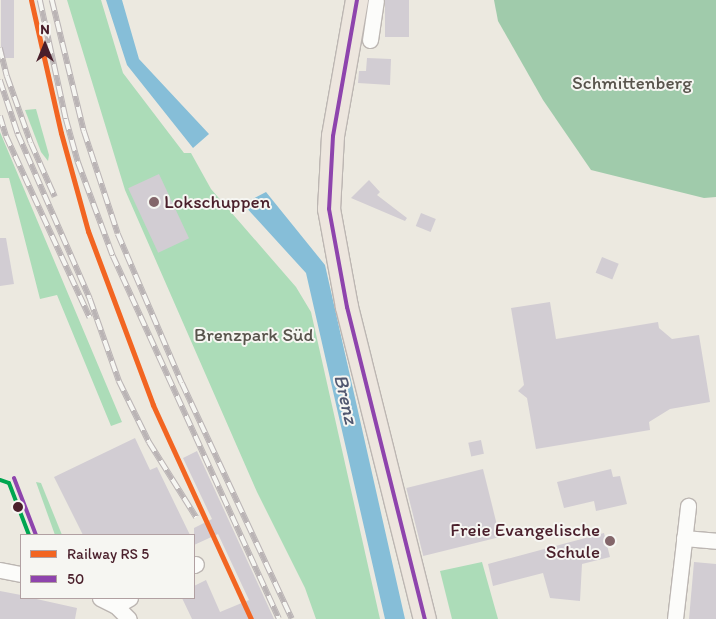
<!DOCTYPE html>
<meta charset="utf-8">
<style>
body{margin:0}
#map{position:relative;width:716px;height:619px;overflow:hidden;background:#ece9e0;font-family:Itim,sans-serif}
div>[style]{position:absolute}
.green>*{inset:0;background:#acdcb8}
.forest>*{inset:0;background:#a0cbab}
.water>*{inset:0;background:#86bed8}
.building>*{inset:0;background:#d2cdd3;transform-origin:0 0}
.roads{filter:drop-shadow(1px 0 #bcb6b2) drop-shadow(-1px 0 #bcb6b2) drop-shadow(0 1px #bcb6b2) drop-shadow(0 -1px #bcb6b2)}
.minor>*{height:15px;margin:-7.5px;padding:0 7.5px;transform-origin:7.5px;border-radius:7.5px;background:#fcfcfa}
.primary>*{height:22px;margin:-11px;padding:0 11px;transform-origin:11px;border-radius:11px;background:#ede6de}
.rail>*{height:5.5px;margin-top:-2.75px;transform-origin:0;background:repeating-linear-gradient(90deg,#f6f6f2 0 11px,#bab4b5 0 22px);box-sizing:border-box;border-block:1px solid #bab4b5}
.bus-1>*{height:4px;margin:-2px;padding:0 2px;transform-origin:2px;border-radius:2px;background:#8e44ad}
.bus-2>*{height:4px;margin:-2px;padding:0 2px;transform-origin:2px;border-radius:2px;background:#00a651}
.rail-1>*{height:5px;margin:-2.5px;padding:0 2.5px;transform-origin:2.5px;border-radius:2.5px;background:#f26522}
.dots>*{width:14px;height:14px;translate:-50% -50%;box-sizing:border-box;border:2px solid #f6f6f2;border-radius:50%}
span{translate:-50% -50%;white-space:nowrap;text-align:center;line-height:1.15;-webkit-text-stroke:4px #f6f6f2;paint-order:stroke}
.park-label{font-size:19px;color:#58544c}
.poi-label{font-size:19px;color:#4a1f2b}
.left{translate:0 -50%;text-align:left}
.right{translate:-100% -50%;text-align:right}
.water-label{font-size:20px;color:#51576f;font-style:italic}
.legend{position:absolute;left:20px;top:534px;width:175px;height:65px;box-sizing:border-box;background:#f6f6f2;border:1px solid #b1a0a2;margin:0;padding:6px 9px;list-style:none;font-size:15px;color:#4a1f2b}
.legend li{display:flex;align-items:center;gap:10px;height:25px}
.legend b{width:25px;border:1px solid #b1a0a2}
.north{position:absolute;left:20px;top:20px;width:50px;height:50px;-webkit-text-stroke:4px #f6f6f2;paint-order:stroke;rotate:0deg;font-size:14px;font-weight:700;line-height:20px;text-align:center;color:#4a1f2b}
.north::after{content:'';display:block;margin:auto;width:18px;height:22px;background:#4a1f2b;clip-path:polygon(50% 0,100% 100%,50% 72%,0 100%)}
</style>
<div id="map">
<div class="green">
<div style="clip-path:polygon(67px 0,101px 0,123px 73px,184px 153px,191px 153px,211px 189px,296px 287px,311px 312px,380px 619px,316px 619px,305px 588px,257px 492px,125px 190px)"></div>
<div style="clip-path:polygon(36px 109px,49px 155px,48px 161px,41px 152px,25px 110px)"></div>
<div style="clip-path:polygon(0 132px,122px 422px,111px 426px,57px 295px,40px 299px,9px 178px,0 178px)"></div>
<div style="clip-path:polygon(36px 482px,41px 483px,62px 535px,55px 535px)"></div>
<div style="clip-path:polygon(482px 562px,498px 619px,452px 619px,440px 571px)"></div>
</div>
<div class="forest">
<div style="clip-path:polygon(494px 0,716px 0,716px 197px,704px 198px,591px 170px,543px 100px,498px 21px)"></div>
</div>
<div class="water">
<div style="clip-path:polygon(106px 0,122px 0,139px 59px,209px 134px,193px 148px,127px 65px)"></div>
<div style="clip-path:polygon(266px 192px,325px 265px,405px 619px,385px 619px,306px 273px,243px 204px)"></div>
</div>
<div class="building">
<div style="left:1px;top:0;width:13px;height:58px"></div>
<div style="left:385px;top:0;width:24px;height:37px"></div>
<div style="clip-path:polygon(367px 58px,391px 59px,390px 85px,358px 83px,359px 71px,366px 71px)"></div>
<div style="left:159px;top:174px;width:71px;height:34px;rotate:65deg"></div>
<div style="clip-path:polygon(369px 180px,380px 192px,377px 195px,407px 218px,405px 221px,351px 198px)"></div>
<div style="left:421px;top:213px;width:16px;height:14px;rotate:22deg"></div>
<div style="clip-path:polygon(0 238px,6px 238px,14px 284px,0 286px)"></div>
<div style="left:602px;top:257px;width:18px;height:17px;rotate:22deg"></div>
<div style="clip-path:polygon(550px 302px,556px 339px,658px 322px,659px 328px,672px 339px,699px 335px,710px 402px,670px 409px,649px 422px,650px 430px,536px 449px,527px 398px,518px 391px,524px 385px,511px 308px)"></div>
<div style="clip-path:polygon(135px 438px,150px 470px,157px 467px,190px 535px,83px 535px,54px 477px)"></div>
<div style="left:481px;top:440px;width:14px;height:13px;rotate:78deg"></div>
<div style="clip-path:polygon(197px 451px,274px 619px,192px 619px,182px 598px,194px 598px,194px 586px,206px 580px,220px 612px,249px 600px,218px 534px,194px 545px,194px 528px,212px 519px,183px 458px)"></div>
<div style="left:483px;top:469px;width:70px;height:79px;rotate:76deg"></div>
<div style="clip-path:polygon(611px 469px,613px 477px,620px 476px,627px 504px,596px 511px,594px 501px,564px 508px,557px 482px)"></div>
<div style="clip-path:polygon(604px 533px,610px 557px,582px 564px,580px 601px,550px 598px,543px 573px,493px 586px,488px 564px)"></div>
<div style="clip-path:polygon(694px 562px,716px 564px,716px 619px,689px 619px)"></div>
<div style="clip-path:polygon(0 591px,21px 595px,21px 598px,32px 598px,77px 608px,75px 619px,0 619px)"></div>
</div>
<div class="roads">
<div class="minor">
<div style="left:370px;top:40px;width:40px;rotate:-81.5deg"></div>
<div style="left:684px;top:538px;width:32px;rotate:5deg"></div>
<div style="left:194px;top:565px;width:2px;rotate:-27deg"></div>
<div style="left:0;top:570px;width:21px;rotate:11deg"></div>
<div style="left:100px;top:598px;width:18px;rotate:27deg"></div>
<div style="left:116px;top:606px;width:18px;rotate:45deg"></div>
<div style="left:116px;top:606px;width:16px;rotate:-30deg"></div>
<div style="left:675px;top:619px;width:114px;rotate:-83.4deg"></div>
</div>
<div class="primary">
<div style="left:357px;top:0;width:138px;rotate:100deg"></div>
<div style="left:333px;top:136px;width:73px;rotate:93.1deg"></div>
<div style="left:329px;top:209px;width:100px;rotate:79.6deg"></div>
<div style="left:347px;top:307px;width:322px;rotate:76deg"></div>
</div>
</div>
<div class="rail">
<div style="left:40px;top:0;width:122px;rotate:77.7deg"></div>
<div style="left:66px;top:119px;width:45px;rotate:74.4deg"></div>
<div style="left:78px;top:162px;width:100px;rotate:69.6deg"></div>
<div style="left:113px;top:256px;width:399px;rotate:65.4deg"></div>
<div style="left:52px;top:0;width:135px;rotate:76.3deg"></div>
<div style="left:84px;top:131px;width:108px;rotate:71.7deg"></div>
<div style="left:118px;top:234px;width:162px;rotate:66.8deg"></div>
<div style="left:182px;top:383px;width:260px;rotate:65deg"></div>
<div style="left:0;top:48px;width:29px;rotate:76deg"></div>
<div style="left:7px;top:76px;width:71px;rotate:70.3deg"></div>
<div style="left:31px;top:143px;width:59px;rotate:66deg"></div>
<div style="left:0;top:80px;width:57px;rotate:71.6deg"></div>
<div style="left:18px;top:134px;width:180px;rotate:66.4deg"></div>
<div style="left:90px;top:299px;width:87px;rotate:70.5deg"></div>
<div style="left:119px;top:381px;width:68px;rotate:63.8deg"></div>
<div style="left:149px;top:442px;width:89px;rotate:57.9deg"></div>
<div style="left:0;top:116px;width:21px;rotate:73deg"></div>
<div style="left:6px;top:136px;width:200px;rotate:65.2deg"></div>
</div>
<div class="bus-1">
<div style="left:357px;top:0;width:138px;rotate:100deg"></div>
<div style="left:333px;top:136px;width:73px;rotate:93.1deg"></div>
<div style="left:329px;top:209px;width:100px;rotate:79.6deg"></div>
<div style="left:347px;top:307px;width:322px;rotate:76deg"></div>
<div style="left:14px;top:478px;width:61px;rotate:68.9deg"></div>
</div>
<div class="bus-2">
<div style="left:0;top:480px;width:9px;rotate:18deg"></div>
<div style="left:9px;top:483px;width:56px;rotate:69deg"></div>
</div>
<div class="rail-1">
<div style="left:31px;top:0;width:136px;rotate:77.3deg"></div>
<div style="left:61px;top:133px;width:102px;rotate:74.6deg"></div>
<div style="left:88px;top:231px;width:186px;rotate:69.5deg"></div>
<div style="left:153px;top:405px;width:235px;rotate:65.4deg"></div>
</div>
<div class="dots">
<div style="left:154px;top:202px;background:#83666a"></div>
<div style="left:18px;top:507px;background:#4a1f2b"></div>
<div style="left:610px;top:541px;background:#83666a"></div>
</div>
<div class="park-label">
<span style="left:632px;top:83px">Schmittenberg</span>
<span style="left:254px;top:335px">Brenzpark Süd</span>
</div>
<div class="poi-label">
<span class="left" style="left:164px;top:202px">Lokschuppen</span>
<span class="right" style="left:600px;top:541px">Freie Evangelische<br>Schule</span>
</div>
<div class="water-label">
<span style="left:346px;top:399px;rotate:77deg">Brenz</span>
</div>
<ul class="legend">
<li><b style="height:6px;background:#f26522"></b>Railway RS 5</li>
<li><b style="height:6px;background:#8e44ad"></b>50</li>
</ul>
<div class="north">N</div>
</div>
